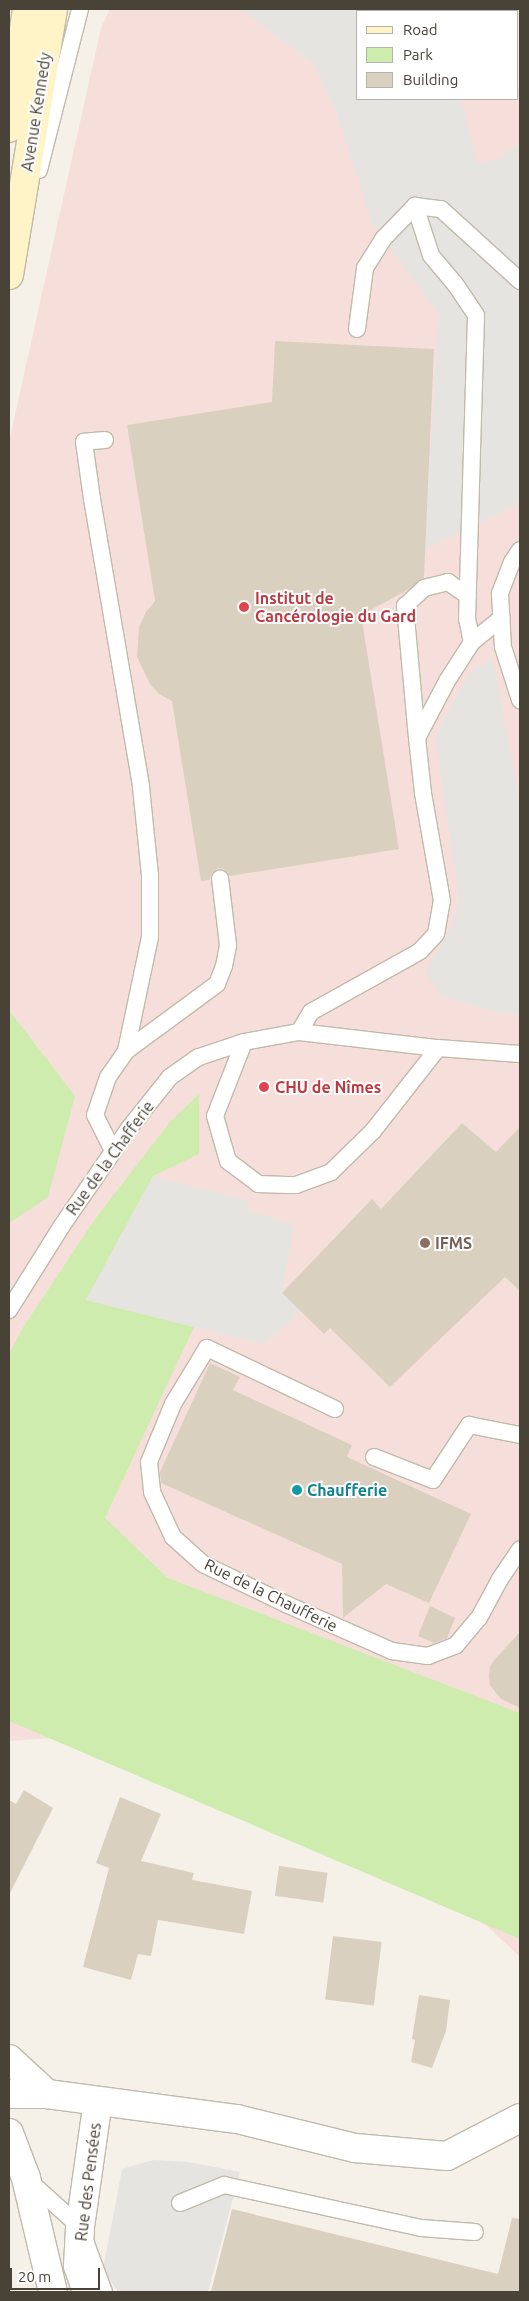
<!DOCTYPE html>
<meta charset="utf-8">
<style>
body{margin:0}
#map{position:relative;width:529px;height:2301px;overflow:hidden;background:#f5f1e8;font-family:Ubuntu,sans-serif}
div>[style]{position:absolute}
.education>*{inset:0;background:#efe7d1}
.medical>*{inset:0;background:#f6dfdb}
.green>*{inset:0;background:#ceecae}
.parking>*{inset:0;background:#e6e4e0}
.building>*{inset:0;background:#dad0bf;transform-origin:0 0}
.roads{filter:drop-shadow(1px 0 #c1baaa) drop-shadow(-1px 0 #c1baaa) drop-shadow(0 1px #c1baaa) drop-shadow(0 -1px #c1baaa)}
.service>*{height:16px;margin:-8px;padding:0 8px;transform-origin:8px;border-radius:8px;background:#fff}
.minor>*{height:28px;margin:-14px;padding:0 14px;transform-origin:14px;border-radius:14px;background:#fff}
.secondary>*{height:28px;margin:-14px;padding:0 14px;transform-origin:14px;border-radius:14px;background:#fff3c8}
.dots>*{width:14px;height:14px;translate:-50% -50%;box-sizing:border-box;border:2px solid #fff;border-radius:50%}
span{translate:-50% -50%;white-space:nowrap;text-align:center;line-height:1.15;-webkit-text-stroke:4px #fff;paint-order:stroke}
.street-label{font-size:16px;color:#494236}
.health-label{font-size:16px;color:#be3a42;font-weight:700}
.left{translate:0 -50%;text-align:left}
.education-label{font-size:16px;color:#785e54;font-weight:700}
.culture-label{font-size:16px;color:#0d838f;font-weight:700}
.frame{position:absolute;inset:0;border:10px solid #494236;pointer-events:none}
.legend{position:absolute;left:356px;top:10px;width:162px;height:90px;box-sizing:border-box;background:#fff;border:1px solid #b6b3af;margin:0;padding:6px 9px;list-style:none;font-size:15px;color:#494236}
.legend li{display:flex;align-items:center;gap:10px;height:25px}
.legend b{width:25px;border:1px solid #b6b3af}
.scale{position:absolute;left:10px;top:2268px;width:90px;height:22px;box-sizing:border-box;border:2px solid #494236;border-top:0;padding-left:6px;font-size:15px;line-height:18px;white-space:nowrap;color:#494236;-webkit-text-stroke:4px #fff;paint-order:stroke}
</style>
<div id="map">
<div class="education">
<div style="clip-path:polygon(445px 9px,520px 9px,520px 91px,518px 88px,518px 11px,447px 11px)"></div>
</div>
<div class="medical">
<div style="clip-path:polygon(110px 9px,445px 9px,447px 11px,358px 11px,358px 99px,518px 99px,518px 88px,520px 91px,520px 1957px,487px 1926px,148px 1732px,9px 1741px,9px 442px,101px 28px)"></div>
</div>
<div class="green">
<div style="clip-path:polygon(9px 1010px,75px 1096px,48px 1197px,9px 1223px)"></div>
<div style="clip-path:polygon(199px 1094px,199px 1154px,153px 1176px,86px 1300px,194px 1327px,105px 1518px,168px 1578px,520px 1713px,520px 1939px,9px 1721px,9px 1354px,22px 1329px,95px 1219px,170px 1122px)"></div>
</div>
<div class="parking">
<div style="clip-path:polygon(240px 9px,422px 9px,424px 11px,358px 11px,358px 99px,461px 99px,477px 164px,500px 158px,520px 143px,520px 503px,425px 549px,439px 314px,373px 225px,335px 109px,314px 64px)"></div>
<div style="clip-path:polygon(493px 658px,520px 807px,520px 1014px,499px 1013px,440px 995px,425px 972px,453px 924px,459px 898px,435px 736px,470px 672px)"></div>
<div style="clip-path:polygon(153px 1176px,247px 1200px,248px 1210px,294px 1225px,282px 1293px,300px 1310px,284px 1327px,263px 1344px,86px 1300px)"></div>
<div style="clip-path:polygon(153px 2160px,188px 2162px,240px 2172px,208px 2292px,118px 2292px,103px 2269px,122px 2169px)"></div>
</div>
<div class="building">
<div style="clip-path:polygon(275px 341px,434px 349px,424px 578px,406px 591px,361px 615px,399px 849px,230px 876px,224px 869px,218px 868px,211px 874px,210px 880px,201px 881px,172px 701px,159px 694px,150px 684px,137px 657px,139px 627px,146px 612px,155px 601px,127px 425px,272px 402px)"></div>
<div style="clip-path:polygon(462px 1123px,496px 1152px,520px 1127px,520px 1291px,505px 1277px,390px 1387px,330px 1328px,324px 1334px,282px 1293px,372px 1199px,381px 1209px)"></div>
<div style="clip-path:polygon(210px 1363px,240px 1377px,233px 1390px,352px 1445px,347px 1457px,471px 1514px,429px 1603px,386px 1584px,343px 1618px,342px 1564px,161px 1483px,160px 1472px)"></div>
<div style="clip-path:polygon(430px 1606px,455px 1618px,447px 1638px,434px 1643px,418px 1636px)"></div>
<div style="clip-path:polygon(520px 1632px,520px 1708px,501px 1699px,490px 1685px,489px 1676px,490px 1666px,495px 1659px)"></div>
<div style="clip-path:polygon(24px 1790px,53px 1808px,9px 1895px,9px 1800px,16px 1804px)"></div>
<div style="clip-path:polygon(120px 1797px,161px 1814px,141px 1861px,194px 1873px,192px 1880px,252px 1891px,244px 1934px,158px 1920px,151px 1956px,138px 1954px,131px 1980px,83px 1967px,109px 1868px,96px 1863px)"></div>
<div style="left:279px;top:1866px;width:49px;height:30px;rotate:8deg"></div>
<div style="left:333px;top:1936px;width:49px;height:64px;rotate:7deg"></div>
<div style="clip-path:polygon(419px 1995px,450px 2000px,446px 2031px,432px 2068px,411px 2062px,415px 2040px,412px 2039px)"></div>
<div style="clip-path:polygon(232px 2209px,498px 2274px,512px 2218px,520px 2219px,520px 2292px,211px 2292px)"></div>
</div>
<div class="roads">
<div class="service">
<div style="left:39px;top:170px;width:166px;rotate:-75.7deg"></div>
<div style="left:357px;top:329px;width:62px;rotate:-82.5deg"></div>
<div style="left:365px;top:268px;width:34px;rotate:-58deg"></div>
<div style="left:383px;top:239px;width:46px;rotate:-45.9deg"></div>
<div style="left:105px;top:440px;width:21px;rotate:175deg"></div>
<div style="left:84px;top:442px;width:58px;rotate:82deg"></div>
<div style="left:92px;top:499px;width:292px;rotate:80.3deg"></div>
<div style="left:141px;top:787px;width:89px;rotate:84.2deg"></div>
<div style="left:150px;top:876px;width:61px;rotate:90deg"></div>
<div style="left:150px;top:937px;width:116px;rotate:101.9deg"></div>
<div style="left:520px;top:550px;width:14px;rotate:124deg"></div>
<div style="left:512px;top:562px;width:34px;rotate:111deg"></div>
<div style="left:500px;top:594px;width:53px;rotate:86.8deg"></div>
<div style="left:503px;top:647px;width:56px;rotate:72.2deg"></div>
<div style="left:472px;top:642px;width:24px;rotate:-102deg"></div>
<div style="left:467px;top:619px;width:304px;rotate:-88.3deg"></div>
<div style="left:476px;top:315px;width:37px;rotate:-124deg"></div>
<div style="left:455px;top:284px;width:38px;rotate:-130deg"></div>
<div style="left:431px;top:255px;width:52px;rotate:-108.1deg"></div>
<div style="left:415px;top:206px;width:26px;rotate:7deg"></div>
<div style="left:441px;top:209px;width:107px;rotate:42.3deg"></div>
<div style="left:417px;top:738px;width:133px;rotate:-95.2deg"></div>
<div style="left:405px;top:606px;width:26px;rotate:-43deg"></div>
<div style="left:424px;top:588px;width:25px;rotate:-14deg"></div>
<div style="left:448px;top:582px;width:24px;rotate:35deg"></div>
<div style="left:299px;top:1032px;width:23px;rotate:-59deg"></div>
<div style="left:311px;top:1012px;width:113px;rotate:-29.1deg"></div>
<div style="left:410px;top:957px;width:12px;rotate:-31deg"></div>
<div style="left:420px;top:951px;width:23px;rotate:-47deg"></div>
<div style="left:436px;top:934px;width:34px;rotate:-80deg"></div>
<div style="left:442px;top:901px;width:110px;rotate:-100deg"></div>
<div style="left:423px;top:793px;width:55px;rotate:-96.2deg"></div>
<div style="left:417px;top:738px;width:64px;rotate:-62.2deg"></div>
<div style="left:447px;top:681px;width:46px;rotate:-57.3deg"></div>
<div style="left:472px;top:642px;width:38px;rotate:-39deg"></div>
<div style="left:244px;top:1042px;width:79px;rotate:111.4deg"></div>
<div style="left:215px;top:1116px;width:47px;rotate:73.9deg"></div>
<div style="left:228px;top:1161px;width:38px;rotate:37deg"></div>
<div style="left:258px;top:1184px;width:29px;rotate:2deg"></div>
<div style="left:287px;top:1185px;width:9px"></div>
<div style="left:296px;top:1185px;width:37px;rotate:-20deg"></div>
<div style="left:331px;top:1172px;width:59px;rotate:-44.3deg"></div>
<div style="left:373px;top:1131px;width:105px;rotate:-51.9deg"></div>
<div style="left:113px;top:1151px;width:40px;rotate:-116.6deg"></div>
<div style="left:95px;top:1115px;width:40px;rotate:-71.1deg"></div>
<div style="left:108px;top:1077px;width:32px;rotate:-55deg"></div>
<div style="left:126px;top:1051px;width:113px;rotate:-36.4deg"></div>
<div style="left:217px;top:984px;width:19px;rotate:-69deg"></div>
<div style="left:224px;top:966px;width:21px;rotate:-79deg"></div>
<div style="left:228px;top:945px;width:67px;rotate:-96.8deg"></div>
<div style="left:9px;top:1310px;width:98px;rotate:-57.9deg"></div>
<div style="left:61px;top:1227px;width:121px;rotate:-55.4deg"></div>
<div style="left:130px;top:1127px;width:64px;rotate:-51.3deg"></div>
<div style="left:170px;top:1077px;width:35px;rotate:-35deg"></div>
<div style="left:199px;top:1057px;width:47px;rotate:-18.4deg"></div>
<div style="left:244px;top:1042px;width:56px;rotate:-10.3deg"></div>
<div style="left:299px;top:1032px;width:140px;rotate:6.6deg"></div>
<div style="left:438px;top:1048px;width:82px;rotate:4.2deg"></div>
<div style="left:335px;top:1409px;width:142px;rotate:-154.5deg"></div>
<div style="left:207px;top:1348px;width:66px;rotate:121.3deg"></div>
<div style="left:173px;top:1404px;width:63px;rotate:112.5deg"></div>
<div style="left:149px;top:1462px;width:30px;rotate:84deg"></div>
<div style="left:152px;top:1492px;width:50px;rotate:65deg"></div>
<div style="left:173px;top:1537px;width:40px;rotate:42deg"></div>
<div style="left:203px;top:1564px;width:94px;rotate:25.8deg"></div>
<div style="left:288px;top:1605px;width:114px;rotate:23.9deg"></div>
<div style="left:392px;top:1651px;width:36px;rotate:8deg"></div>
<div style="left:428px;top:1656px;width:30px;rotate:-21deg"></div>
<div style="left:456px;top:1645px;width:35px;rotate:-50deg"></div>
<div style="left:479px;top:1618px;width:44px;rotate:-61.7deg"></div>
<div style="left:500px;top:1579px;width:36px;rotate:-56deg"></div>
<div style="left:374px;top:1457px;width:63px;rotate:21.3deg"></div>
<div style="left:433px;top:1480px;width:66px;rotate:-56.8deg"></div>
<div style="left:469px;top:1425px;width:52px;rotate:11.1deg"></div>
<div style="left:28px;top:2180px;width:70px;rotate:42.1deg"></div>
<div style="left:80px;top:2227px;width:69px;rotate:69.7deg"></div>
<div style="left:180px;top:2203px;width:48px;rotate:-22.2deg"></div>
<div style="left:224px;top:2185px;width:202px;rotate:12.3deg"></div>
<div style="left:421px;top:2228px;width:54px;rotate:4.2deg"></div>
</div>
<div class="minor">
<div style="left:9px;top:2059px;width:52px;rotate:42.6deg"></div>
<div style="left:9px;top:2094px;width:38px"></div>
<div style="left:47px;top:2094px;width:192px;rotate:7.5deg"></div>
<div style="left:237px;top:2119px;width:122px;rotate:13.8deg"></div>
<div style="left:355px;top:2148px;width:92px;rotate:5deg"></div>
<div style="left:447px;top:2156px;width:82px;rotate:-27.5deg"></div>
<div style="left:9px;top:2133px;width:48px;rotate:69.3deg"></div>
<div style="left:26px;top:2178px;width:117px;rotate:76.7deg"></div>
<div style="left:87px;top:2292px;width:28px;rotate:-109deg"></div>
<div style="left:78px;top:2266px;width:39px;rotate:-87deg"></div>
<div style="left:80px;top:2227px;width:127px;rotate:-81.9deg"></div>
</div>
<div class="secondary">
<div style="left:9px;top:128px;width:120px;rotate:-81.4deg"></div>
<div style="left:9px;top:275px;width:270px;rotate:-80.6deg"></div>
</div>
</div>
<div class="dots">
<div style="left:244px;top:607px;background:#e0444e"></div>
<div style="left:264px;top:1087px;background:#e0444e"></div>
<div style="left:425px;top:1243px;background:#8d6e63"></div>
<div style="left:297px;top:1490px;background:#0f9aa8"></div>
</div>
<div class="street-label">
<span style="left:36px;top:112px;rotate:-81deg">Avenue Kennedy</span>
<span style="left:110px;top:1158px;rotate:-54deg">Rue de la Chafferie</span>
<span style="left:271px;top:1595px;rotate:26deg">Rue de la Chaufferie</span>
<span style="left:88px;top:2182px;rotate:-83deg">Rue des Pensées</span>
</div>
<div class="health-label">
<span class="left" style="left:255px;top:607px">Institut de<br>Cancérologie du Gard</span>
<span class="left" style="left:275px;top:1087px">CHU de Nîmes</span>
</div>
<div class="education-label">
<span class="left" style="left:435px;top:1243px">IFMS</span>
</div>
<div class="culture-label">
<span class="left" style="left:307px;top:1490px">Chaufferie</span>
</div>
<div class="frame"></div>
<ul class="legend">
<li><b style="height:6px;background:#fff3c8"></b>Road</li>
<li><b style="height:14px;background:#ceecae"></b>Park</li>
<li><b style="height:14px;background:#dad0bf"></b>Building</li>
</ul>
<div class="scale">20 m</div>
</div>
